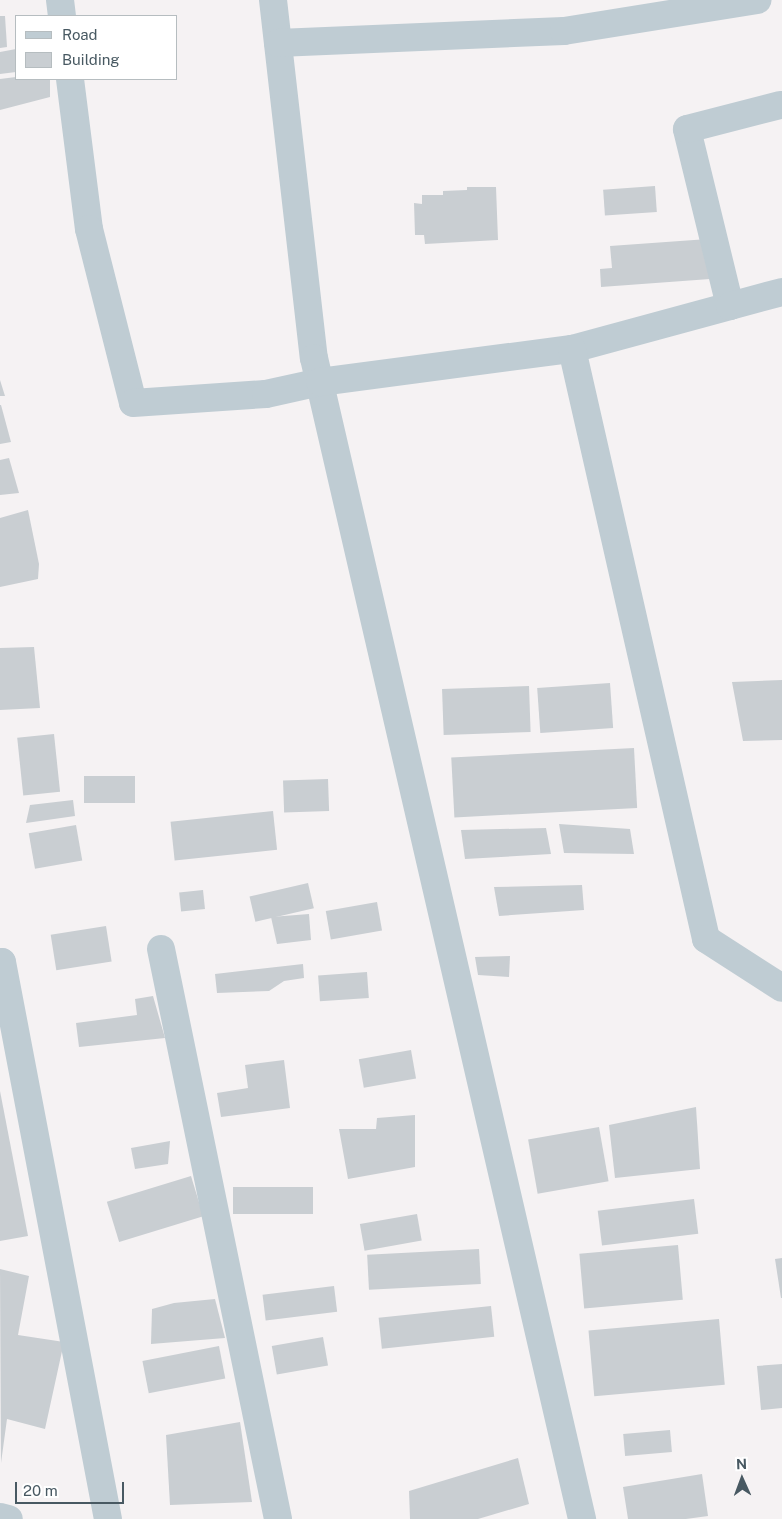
<!DOCTYPE html>
<style>
body{margin:0}
#map{position:relative;width:782px;height:1519px;overflow:hidden;background:#f5f2f3;font-family:"Public Sans",sans-serif}
div>[style]{position:absolute}
.building>*{inset:0;background:#c9ced2;transform-origin:0 0}
.minor>*{height:28px;margin:-14px;padding:0 14px;transform-origin:14px;border-radius:14px;background:#bfccd3}
span{translate:-50% -50%;white-space:nowrap;text-align:center;line-height:1.15;-webkit-text-stroke:5px #fff;paint-order:stroke}
.legend{position:absolute;left:15px;top:15px;width:162px;height:65px;box-sizing:border-box;background:#fff;border:1px solid #b6bdc0;margin:0;padding:6px 9px;list-style:none;font-size:15px;color:#485962}
.legend li{display:flex;align-items:center;gap:10px;height:25px}
.legend b{width:25px;border:1px solid #b6bdc0}
.north{position:absolute;left:717px;top:1454px;width:50px;height:50px;-webkit-text-stroke:4px #fff;paint-order:stroke;rotate:358deg;font-size:14px;font-weight:700;line-height:20px;text-align:center;color:#485962}
.north::after{content:'';display:block;margin:auto;width:18px;height:22px;background:#485962;clip-path:polygon(50% 0,100% 100%,50% 72%,0 100%)}
.scale{position:absolute;left:15px;top:1482px;width:109px;height:22px;box-sizing:border-box;border:2px solid #485962;border-top:0;padding-left:6px;font-size:15px;line-height:18px;white-space:nowrap;color:#485962;-webkit-text-stroke:4px #fff;paint-order:stroke}
</style>
<div id="map">
<div class="building">
<div style="clip-path:polygon(0 16px,5px 16px,7px 47px,0 48px)"></div>
<div style="clip-path:polygon(16px 49px,16px 72px,0 74px,0 52px)"></div>
<div style="clip-path:polygon(16px 77px,16px 79px,50px 79px,50px 97px,0 110px,0 79px)"></div>
<div style="left:655px;top:186px;width:26px;height:52px;rotate:86deg"></div>
<div style="clip-path:polygon(467px 187px,496px 187px,498px 240px,425px 244px,424px 235px,415px 235px,414px 203px,422px 204px,422px 195px,443px 195px,443px 191px,467px 190px)"></div>
<div style="clip-path:polygon(708px 239px,710px 279px,601px 287px,600px 269px,612px 268px,610px 246px)"></div>
<div style="clip-path:polygon(0 380px,5px 396px,0 396px)"></div>
<div style="clip-path:polygon(0 405px,1px 405px,11px 442px,0 444px)"></div>
<div style="clip-path:polygon(9px 458px,19px 493px,0 495px,0 460px)"></div>
<div style="clip-path:polygon(28px 510px,39px 564px,38px 579px,0 587px,0 518px)"></div>
<div style="clip-path:polygon(34px 647px,40px 708px,0 710px,0 648px)"></div>
<div style="clip-path:polygon(782px 680px,782px 740px,743px 741px,732px 682px)"></div>
<div style="left:610px;top:683px;width:45px;height:73px;rotate:86deg"></div>
<div style="left:529px;top:686px;width:46px;height:87px;rotate:88deg"></div>
<div style="left:54px;top:734px;width:58px;height:37px;rotate:84deg"></div>
<div style="left:634px;top:748px;width:60px;height:183px;rotate:87deg"></div>
<div style="left:135px;top:776px;width:27px;height:51px;rotate:90deg"></div>
<div style="left:328px;top:779px;width:32px;height:45px;rotate:88deg"></div>
<div style="clip-path:polygon(73px 800px,75px 816px,26px 823px,30px 805px)"></div>
<div style="left:273px;top:811px;width:39px;height:103px;rotate:84deg"></div>
<div style="clip-path:polygon(559px 824px,630px 829px,634px 854px,564px 853px)"></div>
<div style="left:76px;top:825px;width:36px;height:48px;rotate:80deg"></div>
<div style="clip-path:polygon(546px 828px,551px 854px,465px 859px,461px 830px)"></div>
<div style="left:308px;top:883px;width:26px;height:60px;rotate:77deg"></div>
<div style="clip-path:polygon(582px 885px,584px 910px,499px 916px,494px 887px)"></div>
<div style="left:203px;top:890px;width:19px;height:24px;rotate:84deg"></div>
<div style="left:377px;top:902px;width:29px;height:52px;rotate:80deg"></div>
<div style="clip-path:polygon(309px 914px,311px 940px,277px 944px,271px 917px)"></div>
<div style="left:106px;top:926px;width:36px;height:56px;rotate:81deg"></div>
<div style="clip-path:polygon(510px 956px,509px 977px,478px 975px,475px 957px)"></div>
<div style="clip-path:polygon(303px 964px,304px 978px,284px 981px,269px 991px,217px 993px,215px 974px)"></div>
<div style="left:367px;top:972px;width:26px;height:49px;rotate:86deg"></div>
<div style="clip-path:polygon(153px 996px,165px 1038px,79px 1047px,76px 1023px,137px 1015px,135px 999px)"></div>
<div style="left:411px;top:1050px;width:29px;height:53px;rotate:80deg"></div>
<div style="clip-path:polygon(284px 1060px,290px 1108px,221px 1117px,217px 1093px,248px 1088px,245px 1065px)"></div>
<div style="clip-path:polygon(0 1091px,28px 1236px,0 1241px)"></div>
<div style="clip-path:polygon(696px 1107px,700px 1169px,615px 1178px,609px 1125px)"></div>
<div style="clip-path:polygon(415px 1115px,415px 1167px,348px 1179px,339px 1129px,376px 1129px,377px 1118px)"></div>
<div style="left:599px;top:1127px;width:55px;height:72px;rotate:80deg"></div>
<div style="clip-path:polygon(170px 1141px,168px 1164px,135px 1169px,131px 1148px)"></div>
<div style="left:191px;top:1176px;width:42px;height:88px;rotate:73deg"></div>
<div style="left:313px;top:1187px;width:27px;height:80px;rotate:90deg"></div>
<div style="left:694px;top:1199px;width:35px;height:97px;rotate:83deg"></div>
<div style="left:417px;top:1214px;width:27px;height:58px;rotate:80deg"></div>
<div style="left:678px;top:1245px;width:55px;height:99px;rotate:85deg"></div>
<div style="left:479px;top:1249px;width:35px;height:112px;rotate:87deg"></div>
<div style="clip-path:polygon(782px 1258px,782px 1298px,781px 1298px,775px 1259px)"></div>
<div style="clip-path:polygon(0 1269px,29px 1276px,18px 1335px,64px 1342px,45px 1429px,7px 1419px,1px 1463px)"></div>
<div style="left:334px;top:1286px;width:26px;height:72px;rotate:83deg"></div>
<div style="clip-path:polygon(215px 1299px,225px 1338px,151px 1344px,152px 1309px,174px 1303px)"></div>
<div style="left:491px;top:1306px;width:31px;height:113px;rotate:84deg"></div>
<div style="left:719px;top:1319px;width:66px;height:131px;rotate:85deg"></div>
<div style="left:323px;top:1337px;width:29px;height:52px;rotate:80deg"></div>
<div style="left:219px;top:1346px;width:33px;height:78px;rotate:79deg"></div>
<div style="clip-path:polygon(782px 1364px,782px 1408px,761px 1410px,757px 1366px)"></div>
<div style="clip-path:polygon(240px 1422px,252px 1502px,170px 1505px,166px 1435px)"></div>
<div style="left:670px;top:1430px;width:22px;height:47px;rotate:85deg"></div>
<div style="clip-path:polygon(518px 1458px,529px 1504px,478px 1519px,410px 1519px,409px 1491px)"></div>
<div style="clip-path:polygon(702px 1474px,708px 1516px,686px 1519px,628px 1519px,623px 1487px)"></div>
</div>
<div class="minor">
<div style="left:60px;top:0;width:16px;rotate:83deg"></div>
<div style="left:273px;top:0;width:360px;rotate:83.5deg"></div>
<div style="left:314px;top:358px;width:1192px;rotate:77deg"></div>
<div style="left:278px;top:43px;width:286px;rotate:-2.4deg"></div>
<div style="left:564px;top:31px;width:196px;rotate:-9.1deg"></div>
<div style="left:70px;top:79px;width:151px;rotate:82.8deg"></div>
<div style="left:89px;top:229px;width:179px;rotate:75.8deg"></div>
<div style="left:133px;top:403px;width:133px;rotate:-3.9deg"></div>
<div style="left:266px;top:394px;width:55px;rotate:-12.5deg"></div>
<div style="left:320px;top:382px;width:254px;rotate:-7.5deg"></div>
<div style="left:572px;top:349px;width:164px;rotate:-15.2deg"></div>
<div style="left:730px;top:306px;width:182px;rotate:-103.7deg"></div>
<div style="left:687px;top:129px;width:96px;rotate:-14.5deg"></div>
<div style="left:730px;top:306px;width:54px;rotate:-15.1deg"></div>
<div style="left:572px;top:349px;width:605px;rotate:77.2deg"></div>
<div style="left:706px;top:939px;width:90px;rotate:32.8deg"></div>
<div style="left:161px;top:949px;width:582px;rotate:78.4deg"></div>
<div style="left:0;top:963px;width:2px;rotate:-27deg"></div>
<div style="left:2px;top:962px;width:567px;rotate:79.23deg"></div>
<div style="left:0;top:1517px;width:9px;rotate:13deg"></div>
</div>
<ul class="legend">
<li><b style="height:6px;background:#bfccd3"></b>Road</li>
<li><b style="height:14px;background:#c9ced2"></b>Building</li>
</ul>
<div class="north">N</div>
<div class="scale">20 m</div>
</div>
